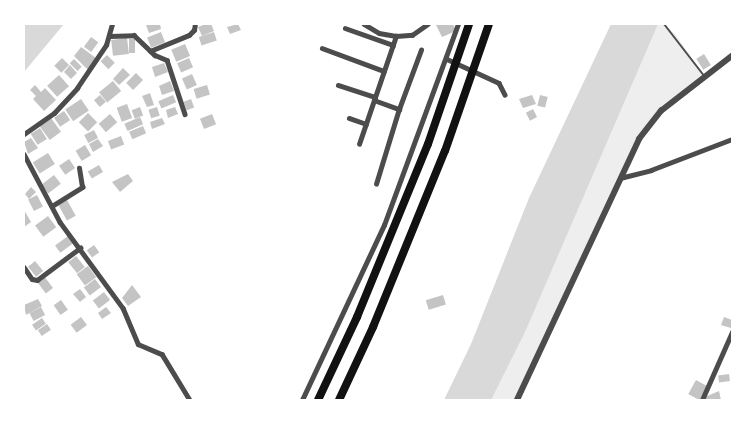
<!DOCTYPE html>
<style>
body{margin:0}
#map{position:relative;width:756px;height:424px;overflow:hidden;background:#fff;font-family:Roboto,sans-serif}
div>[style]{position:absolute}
.green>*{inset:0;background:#eee}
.water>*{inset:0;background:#d9d9d9}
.building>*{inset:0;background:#c4c4c4;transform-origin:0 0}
.service>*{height:2px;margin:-1px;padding:0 1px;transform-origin:1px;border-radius:1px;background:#4c4c4c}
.minor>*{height:4.5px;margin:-2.25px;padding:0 2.25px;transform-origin:2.25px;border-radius:2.25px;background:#4c4c4c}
.tertiary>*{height:5.5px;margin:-2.75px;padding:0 2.75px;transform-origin:2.75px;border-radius:2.75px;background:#4c4c4c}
.motorway>*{height:8px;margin:-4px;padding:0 4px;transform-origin:4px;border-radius:4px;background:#111}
span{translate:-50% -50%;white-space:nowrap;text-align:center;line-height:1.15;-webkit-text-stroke:4.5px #fff;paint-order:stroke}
.frame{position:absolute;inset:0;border:25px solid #fff;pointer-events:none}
</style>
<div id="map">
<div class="green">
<div style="clip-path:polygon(658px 24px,664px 24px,675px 34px,705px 77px,657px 114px,634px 147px,515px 400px,490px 400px)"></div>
</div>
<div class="water">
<div style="clip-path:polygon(24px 24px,64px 24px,24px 72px)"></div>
<div style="clip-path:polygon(611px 24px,658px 24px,525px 332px,491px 400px,444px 400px,471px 344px,529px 198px)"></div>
</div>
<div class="building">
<div style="clip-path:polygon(160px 24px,161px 29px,149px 33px,146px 25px)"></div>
<div style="clip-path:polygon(206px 24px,211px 24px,214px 31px,202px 36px,198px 27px)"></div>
<div style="clip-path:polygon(238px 24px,241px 30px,230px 34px,227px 27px)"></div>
<div style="clip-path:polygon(453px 24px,456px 31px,442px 37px,436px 25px)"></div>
<div style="left:161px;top:32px;width:11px;height:15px;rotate:68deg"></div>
<div style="left:214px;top:32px;width:9px;height:16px;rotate:72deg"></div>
<div style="left:91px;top:37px;width:9px;height:12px;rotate:36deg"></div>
<div style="left:127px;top:38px;width:16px;height:16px;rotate:83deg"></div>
<div style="left:129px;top:39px;width:6px;height:14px"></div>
<div style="left:185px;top:44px;width:13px;height:15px;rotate:67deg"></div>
<div style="clip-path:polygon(81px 47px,96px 58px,88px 70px,74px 56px)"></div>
<div style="left:704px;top:54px;width:13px;height:9px;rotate:58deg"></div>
<div style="left:107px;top:55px;width:11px;height:9px;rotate:45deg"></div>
<div style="left:62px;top:58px;width:10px;height:11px;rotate:45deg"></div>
<div style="left:189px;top:58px;width:10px;height:13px;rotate:66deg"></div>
<div style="left:74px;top:59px;width:11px;height:6px;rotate:45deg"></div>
<div style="clip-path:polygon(164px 63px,168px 72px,155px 77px,152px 67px)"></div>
<div style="clip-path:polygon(70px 65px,77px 73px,71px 79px,64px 72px)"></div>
<div style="clip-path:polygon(123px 68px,130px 75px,119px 85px,113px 79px)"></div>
<div style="left:136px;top:73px;width:10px;height:14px;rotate:45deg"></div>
<div style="left:192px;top:74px;width:12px;height:11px;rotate:66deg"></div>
<div style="left:59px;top:75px;width:15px;height:16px;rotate:48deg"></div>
<div style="left:113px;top:81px;width:13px;height:18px;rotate:51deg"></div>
<div style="clip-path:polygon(170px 81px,174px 91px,162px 95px,159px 86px)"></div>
<div style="clip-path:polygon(35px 85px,41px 92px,45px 88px,56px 100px,44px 111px,33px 99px,36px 96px,30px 90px)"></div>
<div style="left:207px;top:85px;width:10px;height:14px;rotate:73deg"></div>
<div style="clip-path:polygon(150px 93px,154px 105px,147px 107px,142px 96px)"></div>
<div style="left:100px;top:95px;width:9px;height:8px;rotate:49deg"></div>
<div style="left:173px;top:95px;width:8px;height:16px;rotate:67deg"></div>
<div style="clip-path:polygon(532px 95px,536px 104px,523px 108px,519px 99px)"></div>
<div style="left:540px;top:95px;width:8px;height:11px;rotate:14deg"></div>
<div style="left:81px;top:99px;width:14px;height:19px;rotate:56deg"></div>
<div style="left:191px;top:99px;width:9px;height:8px;rotate:69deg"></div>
<div style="left:127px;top:104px;width:15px;height:11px;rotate:70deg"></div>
<div style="left:140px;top:107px;width:9px;height:9px;rotate:69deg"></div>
<div style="left:157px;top:107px;width:9px;height:9px;rotate:72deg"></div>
<div style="clip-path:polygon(175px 107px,178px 114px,168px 118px,166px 110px)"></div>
<div style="left:533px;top:109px;width:9px;height:8px;rotate:63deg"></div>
<div style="left:64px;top:111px;width:11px;height:12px;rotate:56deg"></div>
<div style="left:88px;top:113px;width:13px;height:13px;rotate:45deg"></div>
<div style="left:110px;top:114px;width:11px;height:15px;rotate:49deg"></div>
<div style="left:212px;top:114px;width:11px;height:13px;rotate:68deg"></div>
<div style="left:140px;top:117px;width:8px;height:17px;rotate:67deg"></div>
<div style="left:51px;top:118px;width:17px;height:14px;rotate:54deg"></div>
<div style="clip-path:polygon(162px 118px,165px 124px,152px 129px,150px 122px)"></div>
<div style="left:143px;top:126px;width:8px;height:15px;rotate:67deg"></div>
<div style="left:40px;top:128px;width:13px;height:11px;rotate:58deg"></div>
<div style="left:94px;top:130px;width:9px;height:11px;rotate:63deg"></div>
<div style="left:121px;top:136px;width:9px;height:14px;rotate:69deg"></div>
<div style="clip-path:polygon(31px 138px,38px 148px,28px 154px,24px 142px)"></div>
<div style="clip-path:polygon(98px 139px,103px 146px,93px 152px,89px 144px)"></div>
<div style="left:85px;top:145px;width:12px;height:11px;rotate:59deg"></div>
<div style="left:48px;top:153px;width:13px;height:18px;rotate:58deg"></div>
<div style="left:69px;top:159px;width:11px;height:12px;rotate:56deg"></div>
<div style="left:99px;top:165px;width:8px;height:13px;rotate:60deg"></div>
<div style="clip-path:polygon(128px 174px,133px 181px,120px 192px,112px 182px)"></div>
<div style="left:54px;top:175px;width:11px;height:16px;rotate:52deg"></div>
<div style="clip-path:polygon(31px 187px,36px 192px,29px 199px,25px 194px)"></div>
<div style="left:37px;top:195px;width:13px;height:10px;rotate:63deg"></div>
<div style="left:67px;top:200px;width:18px;height:10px;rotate:61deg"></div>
<div style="clip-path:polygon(24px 210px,31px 222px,24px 227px)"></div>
<div style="left:48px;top:216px;width:14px;height:16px;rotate:54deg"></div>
<div style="left:68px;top:236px;width:9px;height:16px;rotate:54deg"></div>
<div style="left:94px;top:245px;width:9px;height:9px;rotate:54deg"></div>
<div style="left:76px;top:256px;width:14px;height:10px;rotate:51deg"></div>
<div style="left:35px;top:261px;width:13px;height:9px;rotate:51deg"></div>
<div style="left:88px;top:266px;width:14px;height:14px;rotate:54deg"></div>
<div style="left:44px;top:276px;width:15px;height:9px;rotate:53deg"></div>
<div style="left:95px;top:279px;width:10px;height:14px;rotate:53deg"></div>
<div style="clip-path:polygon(132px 285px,141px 297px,128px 306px,122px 298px)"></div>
<div style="clip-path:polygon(80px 289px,86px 297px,80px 302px,73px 294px)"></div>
<div style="left:104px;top:292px;width:10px;height:14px;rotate:53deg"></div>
<div style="left:443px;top:295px;width:10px;height:18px;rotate:73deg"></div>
<div style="clip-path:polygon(38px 299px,42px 306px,26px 315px,24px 305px)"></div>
<div style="left:61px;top:300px;width:12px;height:9px;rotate:55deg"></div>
<div style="left:41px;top:307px;width:9px;height:13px;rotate:63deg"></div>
<div style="clip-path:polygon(106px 307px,111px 313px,102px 319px,98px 313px)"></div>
<div style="left:81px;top:317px;width:10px;height:13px;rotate:53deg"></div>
<div style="clip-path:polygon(724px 317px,732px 320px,731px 328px,721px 325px)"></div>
<div style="left:42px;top:318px;width:7px;height:12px;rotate:56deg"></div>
<div style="left:47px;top:324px;width:7px;height:11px;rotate:56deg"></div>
<div style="left:729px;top:374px;width:7px;height:11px;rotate:82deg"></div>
<div style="left:696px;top:380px;width:13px;height:16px;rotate:29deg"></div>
<div style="clip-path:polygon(719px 391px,721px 400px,706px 400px,705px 397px)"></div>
</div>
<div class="service">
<div style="left:664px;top:24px;width:67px;rotate:52.3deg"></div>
</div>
<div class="minor">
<div style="left:364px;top:24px;width:17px;rotate:31deg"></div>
<div style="left:379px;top:33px;width:17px;rotate:10deg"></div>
<div style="left:396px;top:36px;width:16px;rotate:-4deg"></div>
<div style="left:412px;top:35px;width:19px;rotate:-35deg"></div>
<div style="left:345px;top:28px;width:51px;rotate:19.5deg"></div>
<div style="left:110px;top:36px;width:24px;rotate:-2deg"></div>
<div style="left:134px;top:35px;width:29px;rotate:44deg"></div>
<div style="left:155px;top:55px;width:13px;rotate:23deg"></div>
<div style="left:167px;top:60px;width:57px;rotate:71.6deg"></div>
<div style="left:322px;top:48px;width:66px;rotate:20.4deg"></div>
<div style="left:150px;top:51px;width:42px;rotate:-22.3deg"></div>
<div style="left:189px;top:35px;width:7px;rotate:-45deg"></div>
<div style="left:194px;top:30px;width:6px;rotate:-81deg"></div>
<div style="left:447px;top:59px;width:57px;rotate:24.8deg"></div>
<div style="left:499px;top:83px;width:13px;rotate:63deg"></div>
<div style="left:338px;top:85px;width:39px;rotate:18deg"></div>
<div style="left:374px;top:100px;width:27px;rotate:20deg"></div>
<div style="left:399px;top:109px;width:63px;rotate:-69.6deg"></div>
<div style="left:349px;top:118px;width:18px;rotate:19deg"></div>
<div style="left:24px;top:134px;width:37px;rotate:-35deg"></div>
<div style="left:54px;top:113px;width:34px;rotate:-47deg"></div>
<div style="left:77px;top:88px;width:52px;rotate:-56deg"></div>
<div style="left:106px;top:45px;width:22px;rotate:-74deg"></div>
<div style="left:359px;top:144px;width:114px;rotate:-71.1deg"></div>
<div style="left:24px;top:154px;width:77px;rotate:62.1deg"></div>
<div style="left:60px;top:222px;width:107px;rotate:53.8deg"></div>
<div style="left:123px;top:308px;width:39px;rotate:67deg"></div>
<div style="left:138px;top:344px;width:26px;rotate:23deg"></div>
<div style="left:162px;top:354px;width:54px;rotate:58.7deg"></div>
<div style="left:620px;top:178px;width:32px;rotate:-14deg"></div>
<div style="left:651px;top:170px;width:87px;rotate:-20.9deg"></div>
<div style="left:376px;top:184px;width:78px;rotate:-73deg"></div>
<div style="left:52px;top:206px;width:36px;rotate:-32deg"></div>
<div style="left:82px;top:187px;width:19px;rotate:-99deg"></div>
<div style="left:24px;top:267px;width:14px;rotate:56deg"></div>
<div style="left:32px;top:279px;width:5px;rotate:11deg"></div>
<div style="left:37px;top:280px;width:54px;rotate:-36.7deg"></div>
<div style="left:302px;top:400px;width:193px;rotate:-64.9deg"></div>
<div style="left:384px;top:225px;width:214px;rotate:-69.8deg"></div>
<div style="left:702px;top:400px;width:74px;rotate:-66.2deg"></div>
</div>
<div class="tertiary">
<div style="left:517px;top:400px;width:288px;rotate:-64.9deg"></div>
<div style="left:639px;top:139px;width:36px;rotate:-52deg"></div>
<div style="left:661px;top:111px;width:90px;rotate:-37.8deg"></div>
</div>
<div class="motorway">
<div style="left:318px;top:400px;width:92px;rotate:-64.8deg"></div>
<div style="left:357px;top:317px;width:187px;rotate:-67.7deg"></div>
<div style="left:428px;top:144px;width:127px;rotate:-71.1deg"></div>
<div style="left:339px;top:400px;width:81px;rotate:-65deg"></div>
<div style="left:373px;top:327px;width:190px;rotate:-67.8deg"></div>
<div style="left:445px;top:151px;width:134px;rotate:-70.9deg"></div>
</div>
<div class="frame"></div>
</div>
